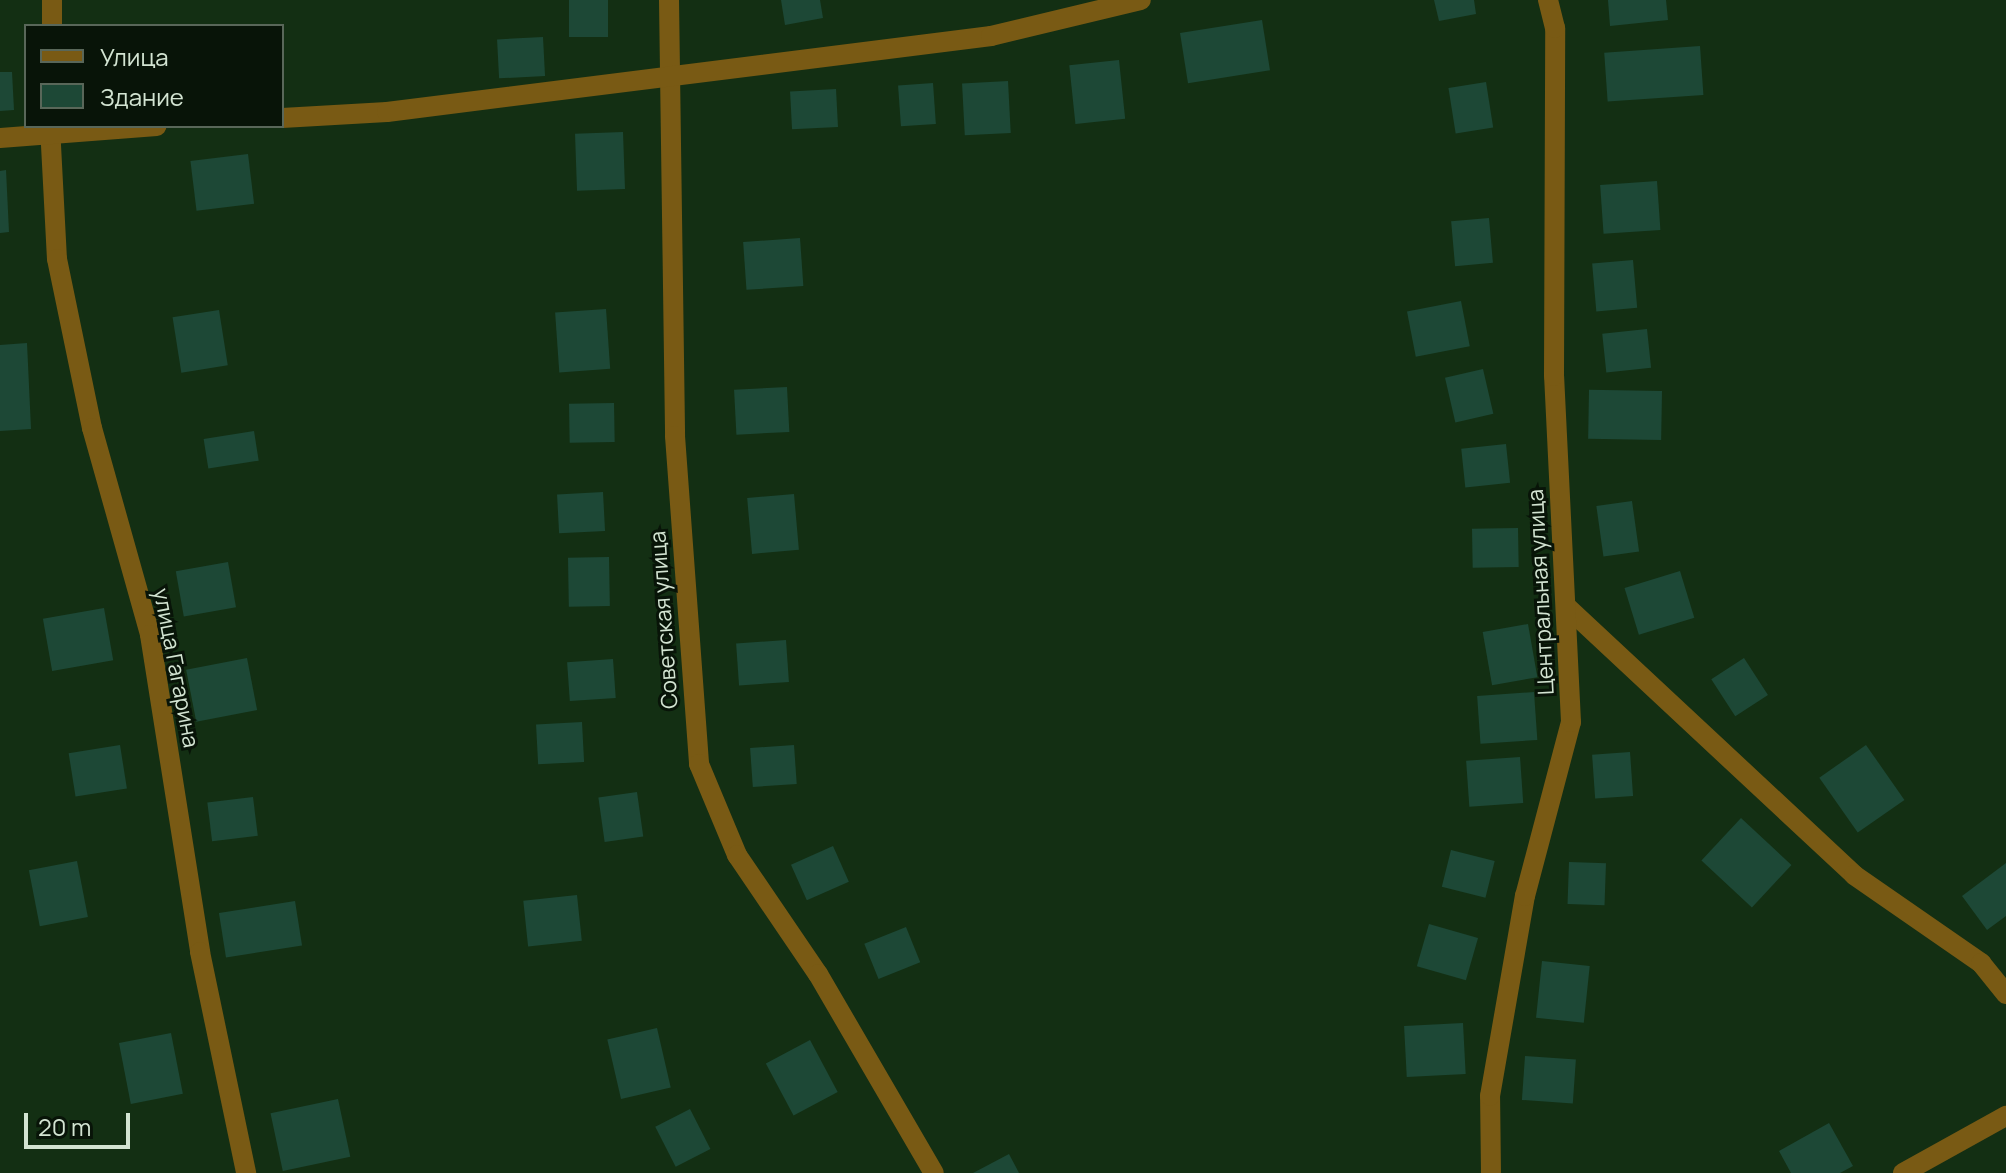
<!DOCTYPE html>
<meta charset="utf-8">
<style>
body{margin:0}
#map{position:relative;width:2006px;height:1173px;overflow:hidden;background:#132f13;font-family:Manrope,sans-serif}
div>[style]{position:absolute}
.building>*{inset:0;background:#1d4836;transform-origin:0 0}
.minor>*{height:20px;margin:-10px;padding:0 10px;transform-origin:10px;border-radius:10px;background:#795a14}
span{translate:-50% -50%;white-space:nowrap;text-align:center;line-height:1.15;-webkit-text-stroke:6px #081408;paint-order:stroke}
.street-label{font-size:22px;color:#d3e4d2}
.legend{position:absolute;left:24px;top:24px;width:260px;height:104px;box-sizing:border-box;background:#081408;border:2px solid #596759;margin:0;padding:10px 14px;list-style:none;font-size:24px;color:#d3e4d2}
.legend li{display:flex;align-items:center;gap:16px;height:40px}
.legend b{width:40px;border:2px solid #596759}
.scale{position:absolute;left:24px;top:1113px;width:106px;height:36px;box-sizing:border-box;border:4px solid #d3e4d2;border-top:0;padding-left:10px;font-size:24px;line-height:28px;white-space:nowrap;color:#d3e4d2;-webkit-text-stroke:6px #081408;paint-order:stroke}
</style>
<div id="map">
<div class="building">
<div style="left:569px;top:0;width:39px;height:37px"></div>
<div style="clip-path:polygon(781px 0,820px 0,823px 18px,785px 25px)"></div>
<div style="clip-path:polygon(1434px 0,1474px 0,1476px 14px,1439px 21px)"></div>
<div style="clip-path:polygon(1608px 0,1666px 0,1668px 20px,1610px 26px)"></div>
<div style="left:1262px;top:20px;width:51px;height:83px;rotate:81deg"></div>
<div style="left:543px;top:37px;width:39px;height:46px;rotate:87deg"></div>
<div style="left:1700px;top:46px;width:49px;height:96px;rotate:86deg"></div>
<div style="left:1119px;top:60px;width:59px;height:50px;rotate:84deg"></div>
<div style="clip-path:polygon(0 72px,12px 72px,14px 110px,0 111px)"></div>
<div style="left:1008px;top:81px;width:52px;height:46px;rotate:87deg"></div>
<div style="left:1486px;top:82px;width:46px;height:38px;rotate:81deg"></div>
<div style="left:933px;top:83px;width:41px;height:35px;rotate:86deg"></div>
<div style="left:836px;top:89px;width:38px;height:46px;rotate:87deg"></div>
<div style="left:623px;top:132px;width:57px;height:48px;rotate:88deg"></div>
<div style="left:248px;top:154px;width:50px;height:58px;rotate:83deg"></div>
<div style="clip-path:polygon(6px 170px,9px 232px,0 233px,0 171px)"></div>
<div style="left:1657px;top:181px;width:49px;height:57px;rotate:86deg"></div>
<div style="left:1489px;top:218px;width:45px;height:38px;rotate:85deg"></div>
<div style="left:800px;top:238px;width:48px;height:57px;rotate:86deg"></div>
<div style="left:1633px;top:260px;width:48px;height:41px;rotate:85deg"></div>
<div style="left:1461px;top:301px;width:46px;height:55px;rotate:79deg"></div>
<div style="left:606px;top:309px;width:60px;height:51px;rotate:86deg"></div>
<div style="left:219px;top:310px;width:56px;height:47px;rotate:81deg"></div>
<div style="left:1647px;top:329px;width:39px;height:45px;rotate:84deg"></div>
<div style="clip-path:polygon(27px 343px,31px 429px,0 431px,0 345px)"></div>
<div style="left:1483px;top:369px;width:46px;height:39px;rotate:77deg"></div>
<div style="left:787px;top:387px;width:45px;height:53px;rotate:87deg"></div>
<div style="left:1662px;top:391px;width:49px;height:73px;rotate:91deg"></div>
<div style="left:614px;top:403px;width:39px;height:45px;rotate:89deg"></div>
<div style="left:254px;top:431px;width:30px;height:51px;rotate:81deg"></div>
<div style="left:1506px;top:444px;width:39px;height:45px;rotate:84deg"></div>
<div style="left:603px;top:492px;width:39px;height:46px;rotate:87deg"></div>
<div style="left:794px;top:494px;width:56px;height:47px;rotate:85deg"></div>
<div style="left:1632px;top:501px;width:51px;height:36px;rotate:82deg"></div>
<div style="left:1518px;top:528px;width:39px;height:46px;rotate:89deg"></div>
<div style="left:609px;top:557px;width:49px;height:41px;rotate:89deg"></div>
<div style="left:228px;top:562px;width:46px;height:53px;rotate:80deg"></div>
<div style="left:1680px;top:571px;width:49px;height:58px;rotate:73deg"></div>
<div style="left:104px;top:608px;width:53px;height:62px;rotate:80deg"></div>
<div style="left:1528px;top:624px;width:54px;height:46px;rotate:80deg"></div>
<div style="left:786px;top:640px;width:42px;height:50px;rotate:86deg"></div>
<div style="left:247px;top:658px;width:53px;height:62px;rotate:79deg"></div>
<div style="left:1744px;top:658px;width:44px;height:39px;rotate:57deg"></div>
<div style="left:613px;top:659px;width:39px;height:46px;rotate:86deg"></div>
<div style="left:1534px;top:692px;width:48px;height:57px;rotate:86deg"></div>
<div style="left:582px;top:722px;width:40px;height:46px;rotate:87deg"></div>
<div style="left:120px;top:745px;width:44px;height:52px;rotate:81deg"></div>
<div style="left:794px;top:745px;width:39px;height:44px;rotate:86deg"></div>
<div style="left:1866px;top:745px;width:67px;height:57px;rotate:55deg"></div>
<div style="left:1630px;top:752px;width:44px;height:38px;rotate:86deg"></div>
<div style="left:1520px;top:757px;width:46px;height:54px;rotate:86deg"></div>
<div style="left:637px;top:792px;width:45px;height:39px;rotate:82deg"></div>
<div style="left:253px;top:797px;width:39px;height:46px;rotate:83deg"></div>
<div style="left:1741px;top:818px;width:69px;height:58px;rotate:43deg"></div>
<div style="left:833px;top:846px;width:39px;height:46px;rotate:66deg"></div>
<div style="left:1451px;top:850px;width:45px;height:38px;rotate:14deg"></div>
<div style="left:77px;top:861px;width:57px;height:49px;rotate:79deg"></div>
<div style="left:1569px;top:862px;width:37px;height:42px;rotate:2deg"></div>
<div style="clip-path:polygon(2006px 863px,2006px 916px,1987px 930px,1962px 896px)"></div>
<div style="left:577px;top:895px;width:46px;height:54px;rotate:84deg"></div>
<div style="left:295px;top:901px;width:45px;height:77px;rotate:81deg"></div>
<div style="left:1429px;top:924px;width:51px;height:44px;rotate:16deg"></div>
<div style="left:906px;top:927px;width:38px;height:45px;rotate:68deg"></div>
<div style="left:1542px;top:961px;width:48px;height:57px;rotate:6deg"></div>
<div style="left:1463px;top:1023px;width:51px;height:59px;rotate:87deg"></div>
<div style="left:657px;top:1028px;width:61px;height:51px;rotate:77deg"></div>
<div style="left:171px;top:1033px;width:62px;height:53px;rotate:79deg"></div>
<div style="left:810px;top:1040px;width:59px;height:50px;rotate:62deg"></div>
<div style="left:1525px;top:1056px;width:51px;height:44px;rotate:4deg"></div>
<div style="left:338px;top:1099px;width:59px;height:69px;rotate:78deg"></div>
<div style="left:690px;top:1109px;width:45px;height:39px;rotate:63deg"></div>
<div style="clip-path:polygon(1829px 1123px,1853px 1166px,1840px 1173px,1791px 1173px,1779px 1151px)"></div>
<div style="clip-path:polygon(1009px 1154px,1019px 1173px,973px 1173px)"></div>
</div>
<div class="minor">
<div style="left:669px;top:0;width:436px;rotate:89.2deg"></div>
<div style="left:675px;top:436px;width:329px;rotate:85.8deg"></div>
<div style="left:699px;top:764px;width:99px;rotate:67.3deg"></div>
<div style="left:737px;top:855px;width:144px;rotate:55.8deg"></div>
<div style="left:818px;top:974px;width:230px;rotate:59.8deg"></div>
<div style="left:52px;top:26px;width:26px;rotate:-90deg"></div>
<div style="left:282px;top:118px;width:105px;rotate:-3.3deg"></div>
<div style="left:387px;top:112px;width:609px;rotate:-7.17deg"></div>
<div style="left:991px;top:36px;width:154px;rotate:-13.5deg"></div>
<div style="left:50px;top:126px;width:133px;rotate:87deg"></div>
<div style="left:57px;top:259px;width:173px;rotate:78.3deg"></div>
<div style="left:92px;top:428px;width:215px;rotate:74.3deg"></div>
<div style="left:150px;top:635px;width:321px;rotate:81deg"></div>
<div style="left:200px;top:952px;width:226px;rotate:78.2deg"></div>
<div style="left:0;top:138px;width:157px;rotate:-4.4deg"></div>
<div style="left:1567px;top:607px;width:393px;rotate:43deg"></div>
<div style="left:1854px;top:875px;width:155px;rotate:34.7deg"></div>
<div style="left:1981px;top:963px;width:40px;rotate:51deg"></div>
<div style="left:1491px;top:1173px;width:77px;rotate:-90.7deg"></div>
<div style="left:1490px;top:1096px;width:203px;rotate:-80.1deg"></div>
<div style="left:1525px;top:896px;width:180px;rotate:-75.2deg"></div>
<div style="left:1571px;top:722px;width:346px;rotate:-92.8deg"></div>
<div style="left:1554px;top:376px;width:348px;rotate:-89.8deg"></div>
<div style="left:1555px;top:28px;width:29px;rotate:-104deg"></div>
<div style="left:1903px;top:1173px;width:118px;rotate:-29deg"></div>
</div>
<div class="street-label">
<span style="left:1541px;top:592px;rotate:-93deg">Центральная улица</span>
<span style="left:664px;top:620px;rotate:-94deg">Советская улица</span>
<span style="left:176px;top:668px;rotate:79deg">улица Гагарина</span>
</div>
<ul class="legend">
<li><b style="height:10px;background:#795a14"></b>Улица</li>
<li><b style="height:22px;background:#1d4836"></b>Здание</li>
</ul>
<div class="scale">20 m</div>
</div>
